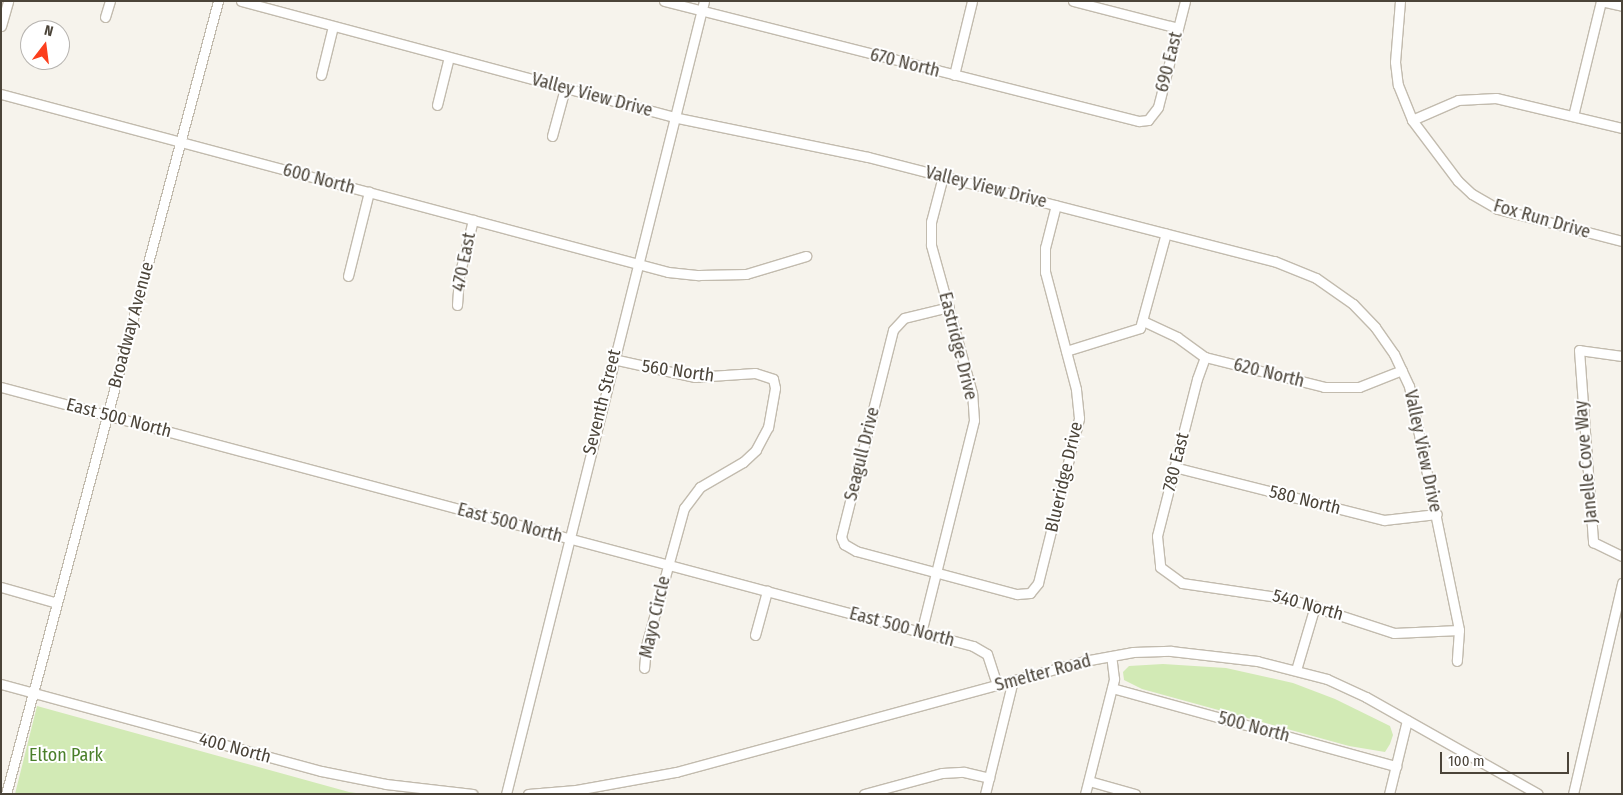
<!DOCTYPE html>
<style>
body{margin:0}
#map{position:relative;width:1623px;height:795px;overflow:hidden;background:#f6f3ec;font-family:"Fira Sans Condensed",sans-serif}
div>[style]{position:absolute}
.green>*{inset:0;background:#d2eab5}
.roads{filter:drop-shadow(1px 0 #c2bbae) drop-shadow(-1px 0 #c2bbae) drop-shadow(0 1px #c2bbae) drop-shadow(0 -1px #c2bbae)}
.minor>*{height:9px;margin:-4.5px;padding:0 4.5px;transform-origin:4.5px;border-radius:4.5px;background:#fff}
span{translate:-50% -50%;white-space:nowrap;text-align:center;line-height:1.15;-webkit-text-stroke:4px #fff;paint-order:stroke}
.street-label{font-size:18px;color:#4b4439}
.park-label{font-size:18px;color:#4a7f2a}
.frame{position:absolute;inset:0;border:2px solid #4b4439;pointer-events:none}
.north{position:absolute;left:20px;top:20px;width:50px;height:50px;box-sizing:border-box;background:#fff;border:1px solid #b7b4b0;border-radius:50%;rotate:15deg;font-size:14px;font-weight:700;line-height:20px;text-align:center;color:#4b4439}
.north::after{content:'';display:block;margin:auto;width:18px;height:22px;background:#fc3f1d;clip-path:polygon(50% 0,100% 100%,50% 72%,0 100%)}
.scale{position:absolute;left:1440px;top:752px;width:129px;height:22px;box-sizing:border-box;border:2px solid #4b4439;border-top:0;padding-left:6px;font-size:15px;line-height:18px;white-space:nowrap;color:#4b4439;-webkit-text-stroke:4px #fff;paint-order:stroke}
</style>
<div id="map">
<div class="green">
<div style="clip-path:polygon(1163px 664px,1226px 668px,1293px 683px,1335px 699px,1390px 726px,1393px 735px,1390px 744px,1385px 752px,1349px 746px,1142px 689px,1124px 680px,1123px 672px,1129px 666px)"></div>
<div style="clip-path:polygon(37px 706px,349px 792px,363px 794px,15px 794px)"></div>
</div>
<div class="roads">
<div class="minor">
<div style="left:241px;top:1px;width:447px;rotate:15deg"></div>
<div style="left:673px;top:117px;width:199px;rotate:11.6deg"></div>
<div style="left:868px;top:157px;width:419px;rotate:14.4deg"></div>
<div style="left:1274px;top:261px;width:45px;rotate:22deg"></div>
<div style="left:1316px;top:278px;width:45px;rotate:35.1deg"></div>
<div style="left:1353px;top:304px;width:32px;rotate:46deg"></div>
<div style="left:1375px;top:327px;width:33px;rotate:55deg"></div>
<div style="left:1394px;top:354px;width:35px;rotate:65deg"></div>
<div style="left:1409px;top:386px;width:249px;rotate:78.4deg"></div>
<div style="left:1459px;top:630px;width:31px;rotate:94deg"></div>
<div style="left:664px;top:1px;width:490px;rotate:14.2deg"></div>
<div style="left:1139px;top:121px;width:9px;rotate:-6deg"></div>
<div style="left:1148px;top:120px;width:16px;rotate:-52deg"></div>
<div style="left:1158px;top:107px;width:109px;rotate:-75.7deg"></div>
<div style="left:1073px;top:1px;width:108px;rotate:14.4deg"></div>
<div style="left:1400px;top:1px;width:61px;rotate:94.7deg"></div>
<div style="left:1395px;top:62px;width:23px;rotate:83deg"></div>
<div style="left:1398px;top:85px;width:38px;rotate:68deg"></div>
<div style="left:1412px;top:120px;width:76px;rotate:53deg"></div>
<div style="left:1458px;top:181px;width:19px;rotate:43deg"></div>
<div style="left:1472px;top:194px;width:30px;rotate:30deg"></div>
<div style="left:1498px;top:209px;width:128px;rotate:14.5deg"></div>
<div style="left:1601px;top:1px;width:22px;rotate:13deg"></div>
<div style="left:105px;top:17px;width:17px;rotate:-73deg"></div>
<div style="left:1px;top:26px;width:26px;rotate:-74deg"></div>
<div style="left:321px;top:75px;width:50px;rotate:-76.2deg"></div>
<div style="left:954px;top:75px;width:76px;rotate:-76.3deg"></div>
<div style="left:1px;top:94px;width:690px;rotate:14.94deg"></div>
<div style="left:668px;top:272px;width:31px;rotate:6deg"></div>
<div style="left:699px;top:275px;width:47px;rotate:-1.2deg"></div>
<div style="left:746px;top:274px;width:63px;rotate:-16.7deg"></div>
<div style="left:437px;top:105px;width:49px;rotate:-76deg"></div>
<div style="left:1573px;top:116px;width:118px;rotate:-76.3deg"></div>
<div style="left:1412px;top:120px;width:50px;rotate:-23.5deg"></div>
<div style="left:1458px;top:100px;width:38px;rotate:-3deg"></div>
<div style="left:1496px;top:98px;width:130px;rotate:13.4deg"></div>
<div style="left:552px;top:136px;width:50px;rotate:-74.8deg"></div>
<div style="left:348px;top:276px;width:87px;rotate:-76deg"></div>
<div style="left:457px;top:305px;width:29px;rotate:-86deg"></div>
<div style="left:459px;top:276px;width:58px;rotate:-76deg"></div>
<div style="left:949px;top:307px;width:46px;rotate:166.3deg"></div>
<div style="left:904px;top:318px;width:16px;rotate:133deg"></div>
<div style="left:893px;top:330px;width:213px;rotate:104.1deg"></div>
<div style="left:841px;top:537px;width:8px;rotate:67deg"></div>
<div style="left:844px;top:544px;width:14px;rotate:30deg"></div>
<div style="left:856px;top:551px;width:167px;rotate:15deg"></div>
<div style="left:1017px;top:594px;width:13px;rotate:-4deg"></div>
<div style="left:1030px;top:593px;width:13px;rotate:-51deg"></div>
<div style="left:1038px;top:583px;width:170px;rotate:-76deg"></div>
<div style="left:1079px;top:418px;width:29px;rotate:-96deg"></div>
<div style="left:1076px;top:389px;width:121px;rotate:-104.8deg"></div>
<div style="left:1045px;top:272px;width:24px;rotate:-90deg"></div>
<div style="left:1045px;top:248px;width:44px;rotate:-75.7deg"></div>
<div style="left:1143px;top:321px;width:38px;rotate:25deg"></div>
<div style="left:1177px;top:337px;width:34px;rotate:36deg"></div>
<div style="left:1205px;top:357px;width:123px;rotate:14.1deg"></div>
<div style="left:1324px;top:387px;width:35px"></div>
<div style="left:1359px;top:387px;width:46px;rotate:-21.6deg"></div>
<div style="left:1066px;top:351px;width:77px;rotate:-17.3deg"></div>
<div style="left:1140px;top:328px;width:98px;rotate:-74.7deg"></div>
<div style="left:1622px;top:356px;width:43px;rotate:-172.1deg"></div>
<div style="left:1579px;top:350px;width:193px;rotate:85.8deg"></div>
<div style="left:1593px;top:542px;width:32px;rotate:26deg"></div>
<div style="left:1205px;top:357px;width:23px;rotate:110deg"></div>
<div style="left:1197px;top:379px;width:162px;rotate:104.3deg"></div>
<div style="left:1157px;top:536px;width:31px;rotate:84deg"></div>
<div style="left:1160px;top:567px;width:27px;rotate:36deg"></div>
<div style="left:1182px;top:583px;width:109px;rotate:8.4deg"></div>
<div style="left:1290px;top:599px;width:109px;rotate:18.1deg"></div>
<div style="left:1394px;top:633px;width:65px;rotate:-2.6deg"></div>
<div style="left:613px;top:359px;width:84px;rotate:12.4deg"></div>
<div style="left:695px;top:377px;width:60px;rotate:-3.8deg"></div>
<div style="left:755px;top:373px;width:19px;rotate:18deg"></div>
<div style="left:773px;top:379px;width:9px;rotate:77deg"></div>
<div style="left:775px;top:388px;width:40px;rotate:100deg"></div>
<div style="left:768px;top:427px;width:26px;rotate:118deg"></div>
<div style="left:756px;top:450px;width:18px;rotate:137deg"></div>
<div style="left:743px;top:462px;width:50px;rotate:149.8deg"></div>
<div style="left:700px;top:487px;width:26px;rotate:127deg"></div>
<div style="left:684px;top:508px;width:143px;rotate:105.4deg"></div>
<div style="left:646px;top:646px;width:22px;rotate:95deg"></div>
<div style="left:1px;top:387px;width:1006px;rotate:14.92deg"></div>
<div style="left:973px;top:646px;width:16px;rotate:30deg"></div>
<div style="left:987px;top:654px;width:33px;rotate:72deg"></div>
<div style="left:1174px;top:467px;width:217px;rotate:14.2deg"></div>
<div style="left:1384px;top:520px;width:53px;rotate:-6.5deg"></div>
<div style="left:1px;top:587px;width:58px;rotate:15.9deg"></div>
<div style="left:921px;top:633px;width:219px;rotate:-76deg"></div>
<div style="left:974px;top:420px;width:27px;rotate:-94deg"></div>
<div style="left:972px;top:393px;width:154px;rotate:-105.5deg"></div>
<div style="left:931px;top:245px;width:23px;rotate:-90deg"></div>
<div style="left:931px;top:222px;width:48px;rotate:-75.4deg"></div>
<div style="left:755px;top:635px;width:46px;rotate:-74.7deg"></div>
<div style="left:1296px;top:670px;width:67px;rotate:-73.5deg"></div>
<div style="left:1px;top:684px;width:332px;rotate:15.2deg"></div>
<div style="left:321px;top:771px;width:66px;rotate:11.3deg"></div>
<div style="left:386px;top:784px;width:87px;rotate:6.6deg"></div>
<div style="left:1112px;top:688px;width:295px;rotate:15.4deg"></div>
<div style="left:1089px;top:781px;width:48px;rotate:15.8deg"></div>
<div style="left:6px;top:794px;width:821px;rotate:-75.03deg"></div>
<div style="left:506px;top:794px;width:817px;rotate:-75.98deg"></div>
<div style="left:528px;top:794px;width:48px;rotate:-4.8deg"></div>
<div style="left:576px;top:790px;width:102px;rotate:-10.2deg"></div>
<div style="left:676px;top:772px;width:423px;rotate:-15.2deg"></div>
<div style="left:1084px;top:661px;width:50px;rotate:-10.4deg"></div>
<div style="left:1133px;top:652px;width:38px;rotate:-2deg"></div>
<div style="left:1171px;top:651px;width:87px;rotate:6.6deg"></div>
<div style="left:1257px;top:661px;width:72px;rotate:14.4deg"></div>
<div style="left:1327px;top:679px;width:43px;rotate:24.8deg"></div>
<div style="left:1366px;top:697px;width:197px;rotate:29.4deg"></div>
<div style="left:864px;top:794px;width:81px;rotate:-15.1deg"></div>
<div style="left:942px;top:773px;width:22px;rotate:-3deg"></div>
<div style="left:964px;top:772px;width:26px;rotate:13deg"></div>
<div style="left:985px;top:794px;width:117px;rotate:-76.2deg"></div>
<div style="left:1085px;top:794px;width:119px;rotate:-75.8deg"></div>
<div style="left:1114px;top:679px;width:23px;rotate:-97deg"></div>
<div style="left:1389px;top:794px;width:76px;rotate:-76.3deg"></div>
<div style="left:1573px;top:794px;width:217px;rotate:-76.9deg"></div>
</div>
</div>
<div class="street-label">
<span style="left:1169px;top:62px;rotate:-76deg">690 East</span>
<span style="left:905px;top:63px;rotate:14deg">670 North</span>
<span style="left:592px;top:95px;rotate:15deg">Valley View Drive</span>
<span style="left:319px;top:179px;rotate:15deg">600 North</span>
<span style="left:986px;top:187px;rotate:14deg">Valley View Drive</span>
<span style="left:1542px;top:219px;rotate:16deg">Fox Run Drive</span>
<span style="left:464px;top:262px;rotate:-79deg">470 East</span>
<span style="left:131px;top:325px;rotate:-75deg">Broadway Avenue</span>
<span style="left:958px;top:346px;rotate:76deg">Eastridge Drive</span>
<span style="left:678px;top:371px;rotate:8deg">560 North</span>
<span style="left:1269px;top:373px;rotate:14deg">620 North</span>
<span style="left:602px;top:402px;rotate:-76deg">Seventh Street</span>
<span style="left:119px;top:418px;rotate:15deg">East 500 North</span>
<span style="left:1423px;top:451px;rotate:78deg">Valley View Drive</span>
<span style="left:862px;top:454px;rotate:-76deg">Seagull Drive</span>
<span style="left:1176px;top:462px;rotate:-76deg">780 East</span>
<span style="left:1586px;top:462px;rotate:-95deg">Janelle Cove Way</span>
<span style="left:1064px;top:477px;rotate:-77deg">Blueridge Drive</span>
<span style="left:1305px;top:500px;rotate:14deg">580 North</span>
<span style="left:510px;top:523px;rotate:15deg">East 500 North</span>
<span style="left:1308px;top:605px;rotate:16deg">540 North</span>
<span style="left:655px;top:617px;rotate:-77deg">Mayo Circle</span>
<span style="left:902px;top:627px;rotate:15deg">East 500 North</span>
<span style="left:1043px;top:673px;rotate:-15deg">Smelter Road</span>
<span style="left:1254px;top:727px;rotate:15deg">500 North</span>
<span style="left:235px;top:748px;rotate:15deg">400 North</span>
</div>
<div class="park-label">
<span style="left:66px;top:755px">Elton Park</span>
</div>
<div class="frame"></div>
<div class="north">N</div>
<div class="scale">100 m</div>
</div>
